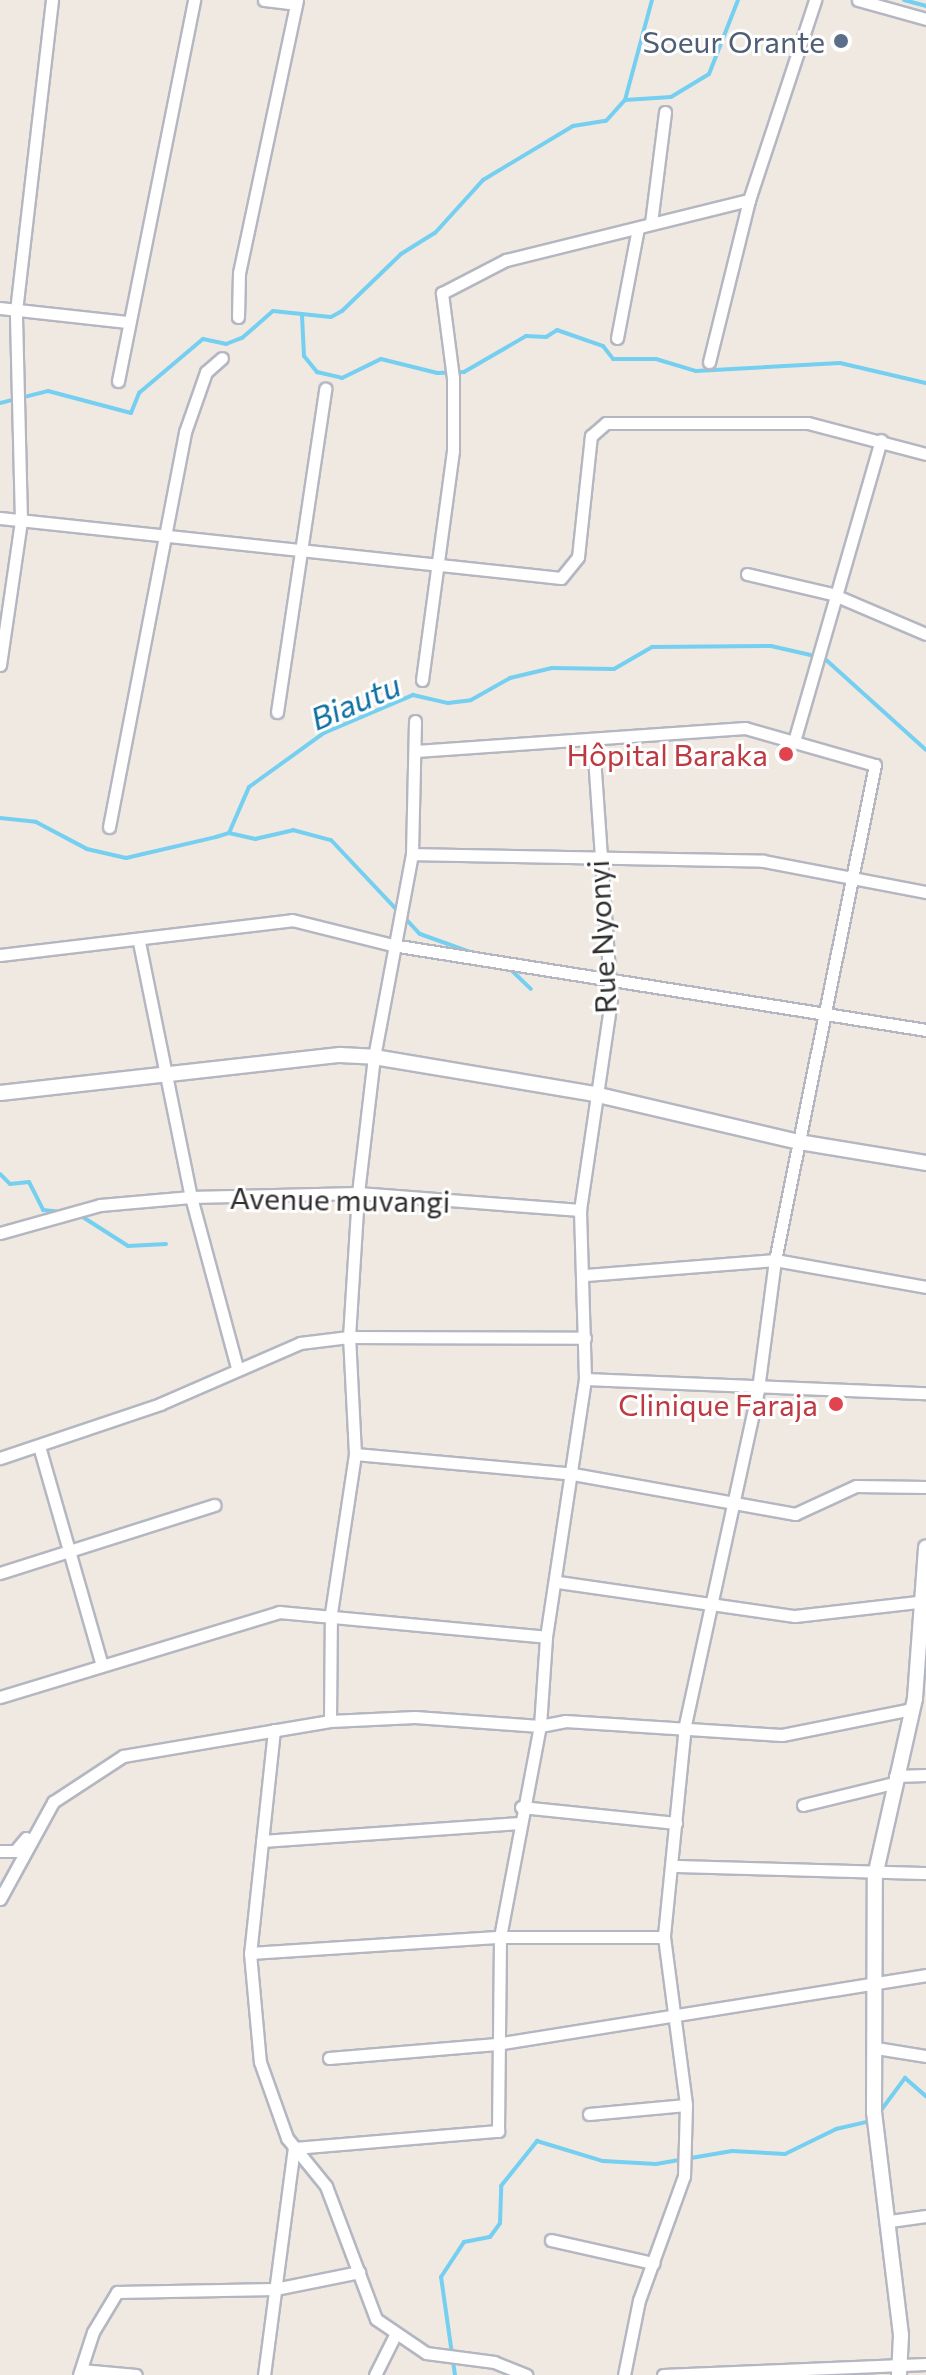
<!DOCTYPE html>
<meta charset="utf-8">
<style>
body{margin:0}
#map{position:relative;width:926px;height:2375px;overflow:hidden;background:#efe9e1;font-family:Commissioner,sans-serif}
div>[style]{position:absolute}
.stream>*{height:4px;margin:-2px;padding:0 2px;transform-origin:2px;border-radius:2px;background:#75cff0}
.roads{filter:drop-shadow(2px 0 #b4b7c1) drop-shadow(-2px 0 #b4b7c1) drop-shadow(0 2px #b4b7c1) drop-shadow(0 -2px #b4b7c1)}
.minor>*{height:11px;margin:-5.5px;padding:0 5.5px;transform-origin:5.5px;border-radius:5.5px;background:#fff}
.tertiary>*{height:14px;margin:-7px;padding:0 7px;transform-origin:7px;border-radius:7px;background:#fff}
.dots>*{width:22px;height:22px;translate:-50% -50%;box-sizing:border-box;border:4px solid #fff;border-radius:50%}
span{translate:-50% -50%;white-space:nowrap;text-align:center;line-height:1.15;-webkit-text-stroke:6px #fff;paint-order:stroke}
.service-label{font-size:30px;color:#4e5e75}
.right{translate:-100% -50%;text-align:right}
.health-label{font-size:30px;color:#be3a42}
.street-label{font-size:30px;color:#2e2e2e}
.water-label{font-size:32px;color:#0d6fa3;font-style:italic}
</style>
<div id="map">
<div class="stream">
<div style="left:904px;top:0;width:23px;rotate:15deg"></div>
<div style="left:625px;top:100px;width:104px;rotate:-74.9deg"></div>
<div style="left:302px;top:316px;width:40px;rotate:87.1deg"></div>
<div style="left:304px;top:356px;width:21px;rotate:51deg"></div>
<div style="left:317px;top:372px;width:26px;rotate:13deg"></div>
<div style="left:342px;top:378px;width:43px;rotate:-26deg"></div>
<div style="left:381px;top:359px;width:58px;rotate:14deg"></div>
<div style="left:437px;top:373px;width:27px;rotate:-2deg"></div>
<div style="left:464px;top:372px;width:72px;rotate:-30.1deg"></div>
<div style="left:526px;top:336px;width:20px;rotate:3deg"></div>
<div style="left:546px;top:337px;width:13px;rotate:-32deg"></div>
<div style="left:557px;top:330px;width:49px;rotate:19.2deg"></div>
<div style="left:603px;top:346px;width:16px;rotate:52deg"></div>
<div style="left:613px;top:359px;width:43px"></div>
<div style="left:656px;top:359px;width:42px;rotate:16.7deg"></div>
<div style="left:696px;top:371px;width:144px;rotate:-3.2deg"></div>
<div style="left:840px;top:363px;width:88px;rotate:13.1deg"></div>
<div style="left:0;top:403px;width:49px;rotate:-14deg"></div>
<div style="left:48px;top:391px;width:86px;rotate:14.8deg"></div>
<div style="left:131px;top:413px;width:22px;rotate:-68deg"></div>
<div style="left:139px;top:393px;width:84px;rotate:-40.2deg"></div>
<div style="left:203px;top:339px;width:24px;rotate:12deg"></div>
<div style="left:226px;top:344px;width:17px;rotate:-21deg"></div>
<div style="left:242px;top:338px;width:41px;rotate:-41.1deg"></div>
<div style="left:273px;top:311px;width:58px;rotate:5.9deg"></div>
<div style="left:331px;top:317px;width:13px;rotate:-29deg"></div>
<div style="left:342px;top:311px;width:82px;rotate:-44deg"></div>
<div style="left:401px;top:254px;width:40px;rotate:-32deg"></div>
<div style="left:435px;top:233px;width:72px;rotate:-47.8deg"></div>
<div style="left:483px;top:180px;width:105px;rotate:-31deg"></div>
<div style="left:573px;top:126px;width:33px;rotate:-9deg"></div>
<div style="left:606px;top:121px;width:28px;rotate:-48deg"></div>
<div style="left:625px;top:100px;width:46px;rotate:-3.7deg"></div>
<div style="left:671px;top:97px;width:44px;rotate:-31.2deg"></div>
<div style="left:709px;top:74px;width:79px;rotate:-68.6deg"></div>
<div style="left:0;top:818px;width:36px;rotate:6deg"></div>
<div style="left:36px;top:822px;width:58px;rotate:27.9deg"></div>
<div style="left:87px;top:849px;width:40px;rotate:13deg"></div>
<div style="left:126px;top:858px;width:92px;rotate:-13.1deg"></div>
<div style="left:216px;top:837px;width:14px;rotate:-17deg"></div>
<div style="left:229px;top:833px;width:50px;rotate:-66.5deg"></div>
<div style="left:249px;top:787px;width:92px;rotate:-35.8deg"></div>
<div style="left:324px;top:733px;width:97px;rotate:-23.1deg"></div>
<div style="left:413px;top:695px;width:36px;rotate:13deg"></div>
<div style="left:448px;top:703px;width:23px;rotate:-7deg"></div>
<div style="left:471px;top:700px;width:45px;rotate:-29.4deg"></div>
<div style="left:510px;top:678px;width:43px;rotate:-13.4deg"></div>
<div style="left:552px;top:668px;width:62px;rotate:0.9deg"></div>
<div style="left:614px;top:669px;width:44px;rotate:-30.1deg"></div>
<div style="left:652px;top:647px;width:119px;rotate:-0.5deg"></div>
<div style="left:771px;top:646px;width:54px;rotate:12.8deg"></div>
<div style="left:824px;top:658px;width:137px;rotate:42deg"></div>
<div style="left:229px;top:833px;width:27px;rotate:13deg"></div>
<div style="left:255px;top:839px;width:39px;rotate:-13deg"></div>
<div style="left:293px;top:830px;width:39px;rotate:15deg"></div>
<div style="left:331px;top:840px;width:98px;rotate:46.7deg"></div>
<div style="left:404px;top:917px;width:23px;rotate:47deg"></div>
<div style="left:420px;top:934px;width:56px;rotate:19.7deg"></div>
<div style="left:507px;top:966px;width:33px;rotate:44deg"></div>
<div style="left:0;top:1174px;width:14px;rotate:45deg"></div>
<div style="left:10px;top:1184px;width:19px;rotate:-6deg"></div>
<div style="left:29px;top:1182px;width:31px;rotate:63deg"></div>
<div style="left:43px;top:1210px;width:19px;rotate:6deg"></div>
<div style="left:78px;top:1214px;width:59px;rotate:32.6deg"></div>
<div style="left:128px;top:1246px;width:38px;rotate:-3deg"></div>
<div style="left:879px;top:2113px;width:44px;rotate:-53.4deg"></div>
<div style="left:905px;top:2078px;width:28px;rotate:41deg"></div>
<div style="left:455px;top:2375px;width:99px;rotate:-98.1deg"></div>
<div style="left:441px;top:2277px;width:42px;rotate:-56.7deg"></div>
<div style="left:464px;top:2242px;width:26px;rotate:-11deg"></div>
<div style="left:490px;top:2237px;width:17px;rotate:-54deg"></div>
<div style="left:500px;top:2223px;width:37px;rotate:-88deg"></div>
<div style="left:501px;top:2186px;width:58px;rotate:-51.3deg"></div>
<div style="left:537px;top:2141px;width:69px;rotate:16.9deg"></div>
<div style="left:603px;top:2161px;width:53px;rotate:3.2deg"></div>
<div style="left:656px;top:2164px;width:77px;rotate:-9.7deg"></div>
<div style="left:732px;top:2151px;width:53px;rotate:3.2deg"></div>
<div style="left:785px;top:2154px;width:57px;rotate:-26.1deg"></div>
<div style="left:836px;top:2129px;width:35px;rotate:-13deg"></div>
</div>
<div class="roads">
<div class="minor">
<div style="left:264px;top:0;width:32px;rotate:7deg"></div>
<div style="left:858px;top:0;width:71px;rotate:15.6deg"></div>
<div style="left:651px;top:223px;width:112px;rotate:-82.8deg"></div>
<div style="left:0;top:308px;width:127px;rotate:6.3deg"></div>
<div style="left:238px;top:317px;width:44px;rotate:-88.7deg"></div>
<div style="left:239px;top:273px;width:279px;rotate:-78deg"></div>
<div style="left:617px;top:338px;width:112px;rotate:-79.2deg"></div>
<div style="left:709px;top:362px;width:167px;rotate:-76.1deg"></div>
<div style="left:749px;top:200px;width:211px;rotate:-71.7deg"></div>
<div style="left:118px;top:381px;width:389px;rotate:-78.7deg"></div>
<div style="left:0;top:518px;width:564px;rotate:6.1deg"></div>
<div style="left:561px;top:578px;width:27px;rotate:-51deg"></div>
<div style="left:578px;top:557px;width:122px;rotate:-83.9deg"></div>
<div style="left:591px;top:436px;width:20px;rotate:-41deg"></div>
<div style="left:606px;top:423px;width:202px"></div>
<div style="left:808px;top:423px;width:122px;rotate:14.7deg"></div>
<div style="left:747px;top:574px;width:87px;rotate:13.2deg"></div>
<div style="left:832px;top:594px;width:102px;rotate:23.1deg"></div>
<div style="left:0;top:665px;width:146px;rotate:-81.7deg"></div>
<div style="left:21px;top:521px;width:210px;rotate:-91.4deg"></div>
<div style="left:16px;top:311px;width:313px;rotate:-83.4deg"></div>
<div style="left:422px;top:680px;width:231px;rotate:-82.3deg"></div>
<div style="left:453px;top:451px;width:73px;rotate:-90deg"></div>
<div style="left:453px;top:378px;width:86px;rotate:-97.4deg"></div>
<div style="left:442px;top:293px;width:72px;rotate:-27.3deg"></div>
<div style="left:506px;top:260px;width:250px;rotate:-13.9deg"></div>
<div style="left:277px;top:712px;width:327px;rotate:-81.5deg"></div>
<div style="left:795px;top:738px;width:310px;rotate:-73.9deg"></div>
<div style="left:416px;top:751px;width:330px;rotate:-4deg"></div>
<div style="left:745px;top:728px;width:135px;rotate:15.9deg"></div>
<div style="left:875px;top:765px;width:505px;rotate:101.42deg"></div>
<div style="left:775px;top:1260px;width:131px;rotate:97.5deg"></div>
<div style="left:758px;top:1390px;width:343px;rotate:102.3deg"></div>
<div style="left:685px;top:1725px;width:213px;rotate:95.7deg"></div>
<div style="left:664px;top:1937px;width:169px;rotate:82.5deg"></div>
<div style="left:686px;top:2105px;width:71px;rotate:91.6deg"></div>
<div style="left:684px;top:2176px;width:132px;rotate:109.9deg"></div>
<div style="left:639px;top:2300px;width:76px;rotate:101.3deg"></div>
<div style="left:109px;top:827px;width:402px;rotate:-79.1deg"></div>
<div style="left:185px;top:432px;width:64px;rotate:-70.7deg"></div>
<div style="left:206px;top:372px;width:21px;rotate:-41deg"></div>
<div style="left:412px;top:854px;width:351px;rotate:1.1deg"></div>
<div style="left:763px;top:861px;width:166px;rotate:10.8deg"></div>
<div style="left:139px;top:942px;width:260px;rotate:78.5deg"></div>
<div style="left:191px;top:1197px;width:177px;rotate:74.9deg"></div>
<div style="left:0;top:955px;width:294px;rotate:-6.8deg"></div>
<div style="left:292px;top:920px;width:103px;rotate:14deg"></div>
<div style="left:392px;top:945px;width:541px;rotate:9.04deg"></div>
<div style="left:0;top:1233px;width:104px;rotate:-15.6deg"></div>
<div style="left:100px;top:1205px;width:91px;rotate:-5deg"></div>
<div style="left:191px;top:1197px;width:167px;rotate:-1.4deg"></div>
<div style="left:358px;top:1193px;width:223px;rotate:4.4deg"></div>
<div style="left:586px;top:1275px;width:190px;rotate:-4.5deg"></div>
<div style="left:775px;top:1260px;width:153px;rotate:10.1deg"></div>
<div style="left:585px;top:1379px;width:341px;rotate:2.4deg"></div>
<div style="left:39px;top:1446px;width:225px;rotate:74deg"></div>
<div style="left:355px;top:1454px;width:219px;rotate:5.2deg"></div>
<div style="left:573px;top:1474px;width:226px;rotate:10.2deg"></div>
<div style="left:795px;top:1514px;width:67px;rotate:-24.7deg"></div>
<div style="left:856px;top:1486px;width:70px;rotate:0.8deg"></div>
<div style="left:0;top:1458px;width:169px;rotate:-18.6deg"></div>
<div style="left:160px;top:1404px;width:153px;rotate:-23.5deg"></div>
<div style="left:300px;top:1343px;width:49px;rotate:-7deg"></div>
<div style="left:349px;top:1337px;width:236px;rotate:0.2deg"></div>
<div style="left:0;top:1573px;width:225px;rotate:-17.6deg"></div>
<div style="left:558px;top:1582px;width:239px;rotate:8.2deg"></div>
<div style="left:795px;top:1616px;width:132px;rotate:-6.5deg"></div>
<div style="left:0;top:1697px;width:292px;rotate:-16.9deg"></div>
<div style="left:279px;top:1612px;width:268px;rotate:5.3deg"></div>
<div style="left:330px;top:1721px;width:108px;rotate:-89.5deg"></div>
<div style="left:331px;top:1613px;width:161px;rotate:-81.4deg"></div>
<div style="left:355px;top:1454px;width:117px;rotate:-92.9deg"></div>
<div style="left:349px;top:1337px;width:144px;rotate:-86.4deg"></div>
<div style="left:358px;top:1193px;width:137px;rotate:-83.3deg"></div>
<div style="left:374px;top:1057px;width:207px;rotate:-79.4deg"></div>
<div style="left:412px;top:854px;width:133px;rotate:-88.7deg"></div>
<div style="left:274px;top:1730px;width:224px;rotate:96.1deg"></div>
<div style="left:250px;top:1953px;width:109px;rotate:84.8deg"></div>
<div style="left:260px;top:2062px;width:81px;rotate:70.4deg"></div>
<div style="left:287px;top:2138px;width:62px;rotate:50.9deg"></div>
<div style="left:326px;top:2186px;width:142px;rotate:69.4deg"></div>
<div style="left:376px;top:2319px;width:60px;rotate:34.2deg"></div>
<div style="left:426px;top:2353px;width:69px;rotate:7.5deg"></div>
<div style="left:494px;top:2362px;width:35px;rotate:22deg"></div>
<div style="left:895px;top:1776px;width:31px;rotate:-2deg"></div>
<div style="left:803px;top:1805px;width:93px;rotate:-13.7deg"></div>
<div style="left:521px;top:1807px;width:156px;rotate:5.9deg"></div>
<div style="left:262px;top:1841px;width:258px;rotate:-4deg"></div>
<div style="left:0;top:1851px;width:15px"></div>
<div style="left:15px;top:1851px;width:17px;rotate:-50deg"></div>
<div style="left:674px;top:1866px;width:252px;rotate:1.6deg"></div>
<div style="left:0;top:1899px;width:111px;rotate:-61.3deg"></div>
<div style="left:53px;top:1802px;width:84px;rotate:-33.3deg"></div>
<div style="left:123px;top:1756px;width:210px;rotate:-9.6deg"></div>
<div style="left:330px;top:1721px;width:85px;rotate:-2.7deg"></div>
<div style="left:415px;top:1717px;width:125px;rotate:4.1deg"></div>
<div style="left:540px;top:1726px;width:25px;rotate:-11deg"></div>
<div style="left:565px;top:1721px;width:217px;rotate:3.7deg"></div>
<div style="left:782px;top:1735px;width:133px;rotate:-11.3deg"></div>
<div style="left:250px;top:1953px;width:251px;rotate:-3.7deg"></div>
<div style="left:500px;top:1937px;width:164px"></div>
<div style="left:876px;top:2048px;width:51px;rotate:9.1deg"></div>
<div style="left:329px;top:2058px;width:168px;rotate:-4.8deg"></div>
<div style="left:496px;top:2044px;width:436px;rotate:-9.1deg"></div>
<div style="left:589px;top:2114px;width:97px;rotate:-5.3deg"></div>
<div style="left:294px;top:2148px;width:205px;rotate:-4.8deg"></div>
<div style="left:498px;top:2131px;width:194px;rotate:-89.4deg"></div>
<div style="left:500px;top:1937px;width:215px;rotate:-79.3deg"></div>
<div style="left:540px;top:1726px;width:89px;rotate:-86.1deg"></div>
<div style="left:546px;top:1637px;width:261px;rotate:-81.4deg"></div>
<div style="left:585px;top:1379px;width:169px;rotate:-91.7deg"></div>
<div style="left:580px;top:1210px;width:212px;rotate:-81.6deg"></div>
<div style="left:611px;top:1000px;width:261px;rotate:-94deg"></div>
<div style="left:890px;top:2221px;width:36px;rotate:-8deg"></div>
<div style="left:551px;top:2240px;width:105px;rotate:12.7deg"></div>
<div style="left:81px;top:2370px;width:55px;rotate:5.2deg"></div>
<div style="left:79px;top:2375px;width:45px;rotate:-72deg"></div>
<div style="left:93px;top:2332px;width:47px;rotate:-59deg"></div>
<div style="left:117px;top:2292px;width:158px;rotate:-1.1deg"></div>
<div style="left:275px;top:2289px;width:86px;rotate:-11.4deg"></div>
<div style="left:264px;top:2375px;width:229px;rotate:-82.5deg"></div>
<div style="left:375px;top:2375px;width:45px;rotate:-63.4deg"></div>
<div style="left:663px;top:2375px;width:263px;rotate:-2.4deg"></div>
</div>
<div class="tertiary">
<div style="left:0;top:1093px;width:342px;rotate:-6.4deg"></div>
<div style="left:340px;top:1055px;width:34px;rotate:3deg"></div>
<div style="left:374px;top:1057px;width:223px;rotate:9.5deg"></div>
<div style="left:594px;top:1094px;width:211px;rotate:13.2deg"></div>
<div style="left:799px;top:1142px;width:129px;rotate:9.4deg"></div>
<div style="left:899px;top:2375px;width:40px;rotate:-87.1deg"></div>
<div style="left:901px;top:2335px;width:225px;rotate:-96.9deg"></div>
<div style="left:874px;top:2112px;width:236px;rotate:-89.8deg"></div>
<div style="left:875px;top:1876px;width:182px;rotate:-77.3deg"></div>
<div style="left:915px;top:1698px;width:151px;rotate:-85.8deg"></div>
</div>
</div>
<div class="dots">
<div style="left:841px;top:41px;background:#5c6f8a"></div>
<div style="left:786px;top:754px;background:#e0444e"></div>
<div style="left:836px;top:1404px;background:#e0444e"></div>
</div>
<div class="service-label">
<span class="right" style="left:825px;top:41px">Soeur Orante</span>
</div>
<div class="health-label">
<span class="right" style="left:768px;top:754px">Hôpital Baraka</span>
<span class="right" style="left:818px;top:1404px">Clinique Faraja</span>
</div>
<div class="street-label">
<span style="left:601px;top:937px;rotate:-93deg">Rue Nyonyi</span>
<span style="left:340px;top:1199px;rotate:1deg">Avenue muvangi</span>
</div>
<div class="water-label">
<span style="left:355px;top:701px;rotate:-23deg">Biautu</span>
</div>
</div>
